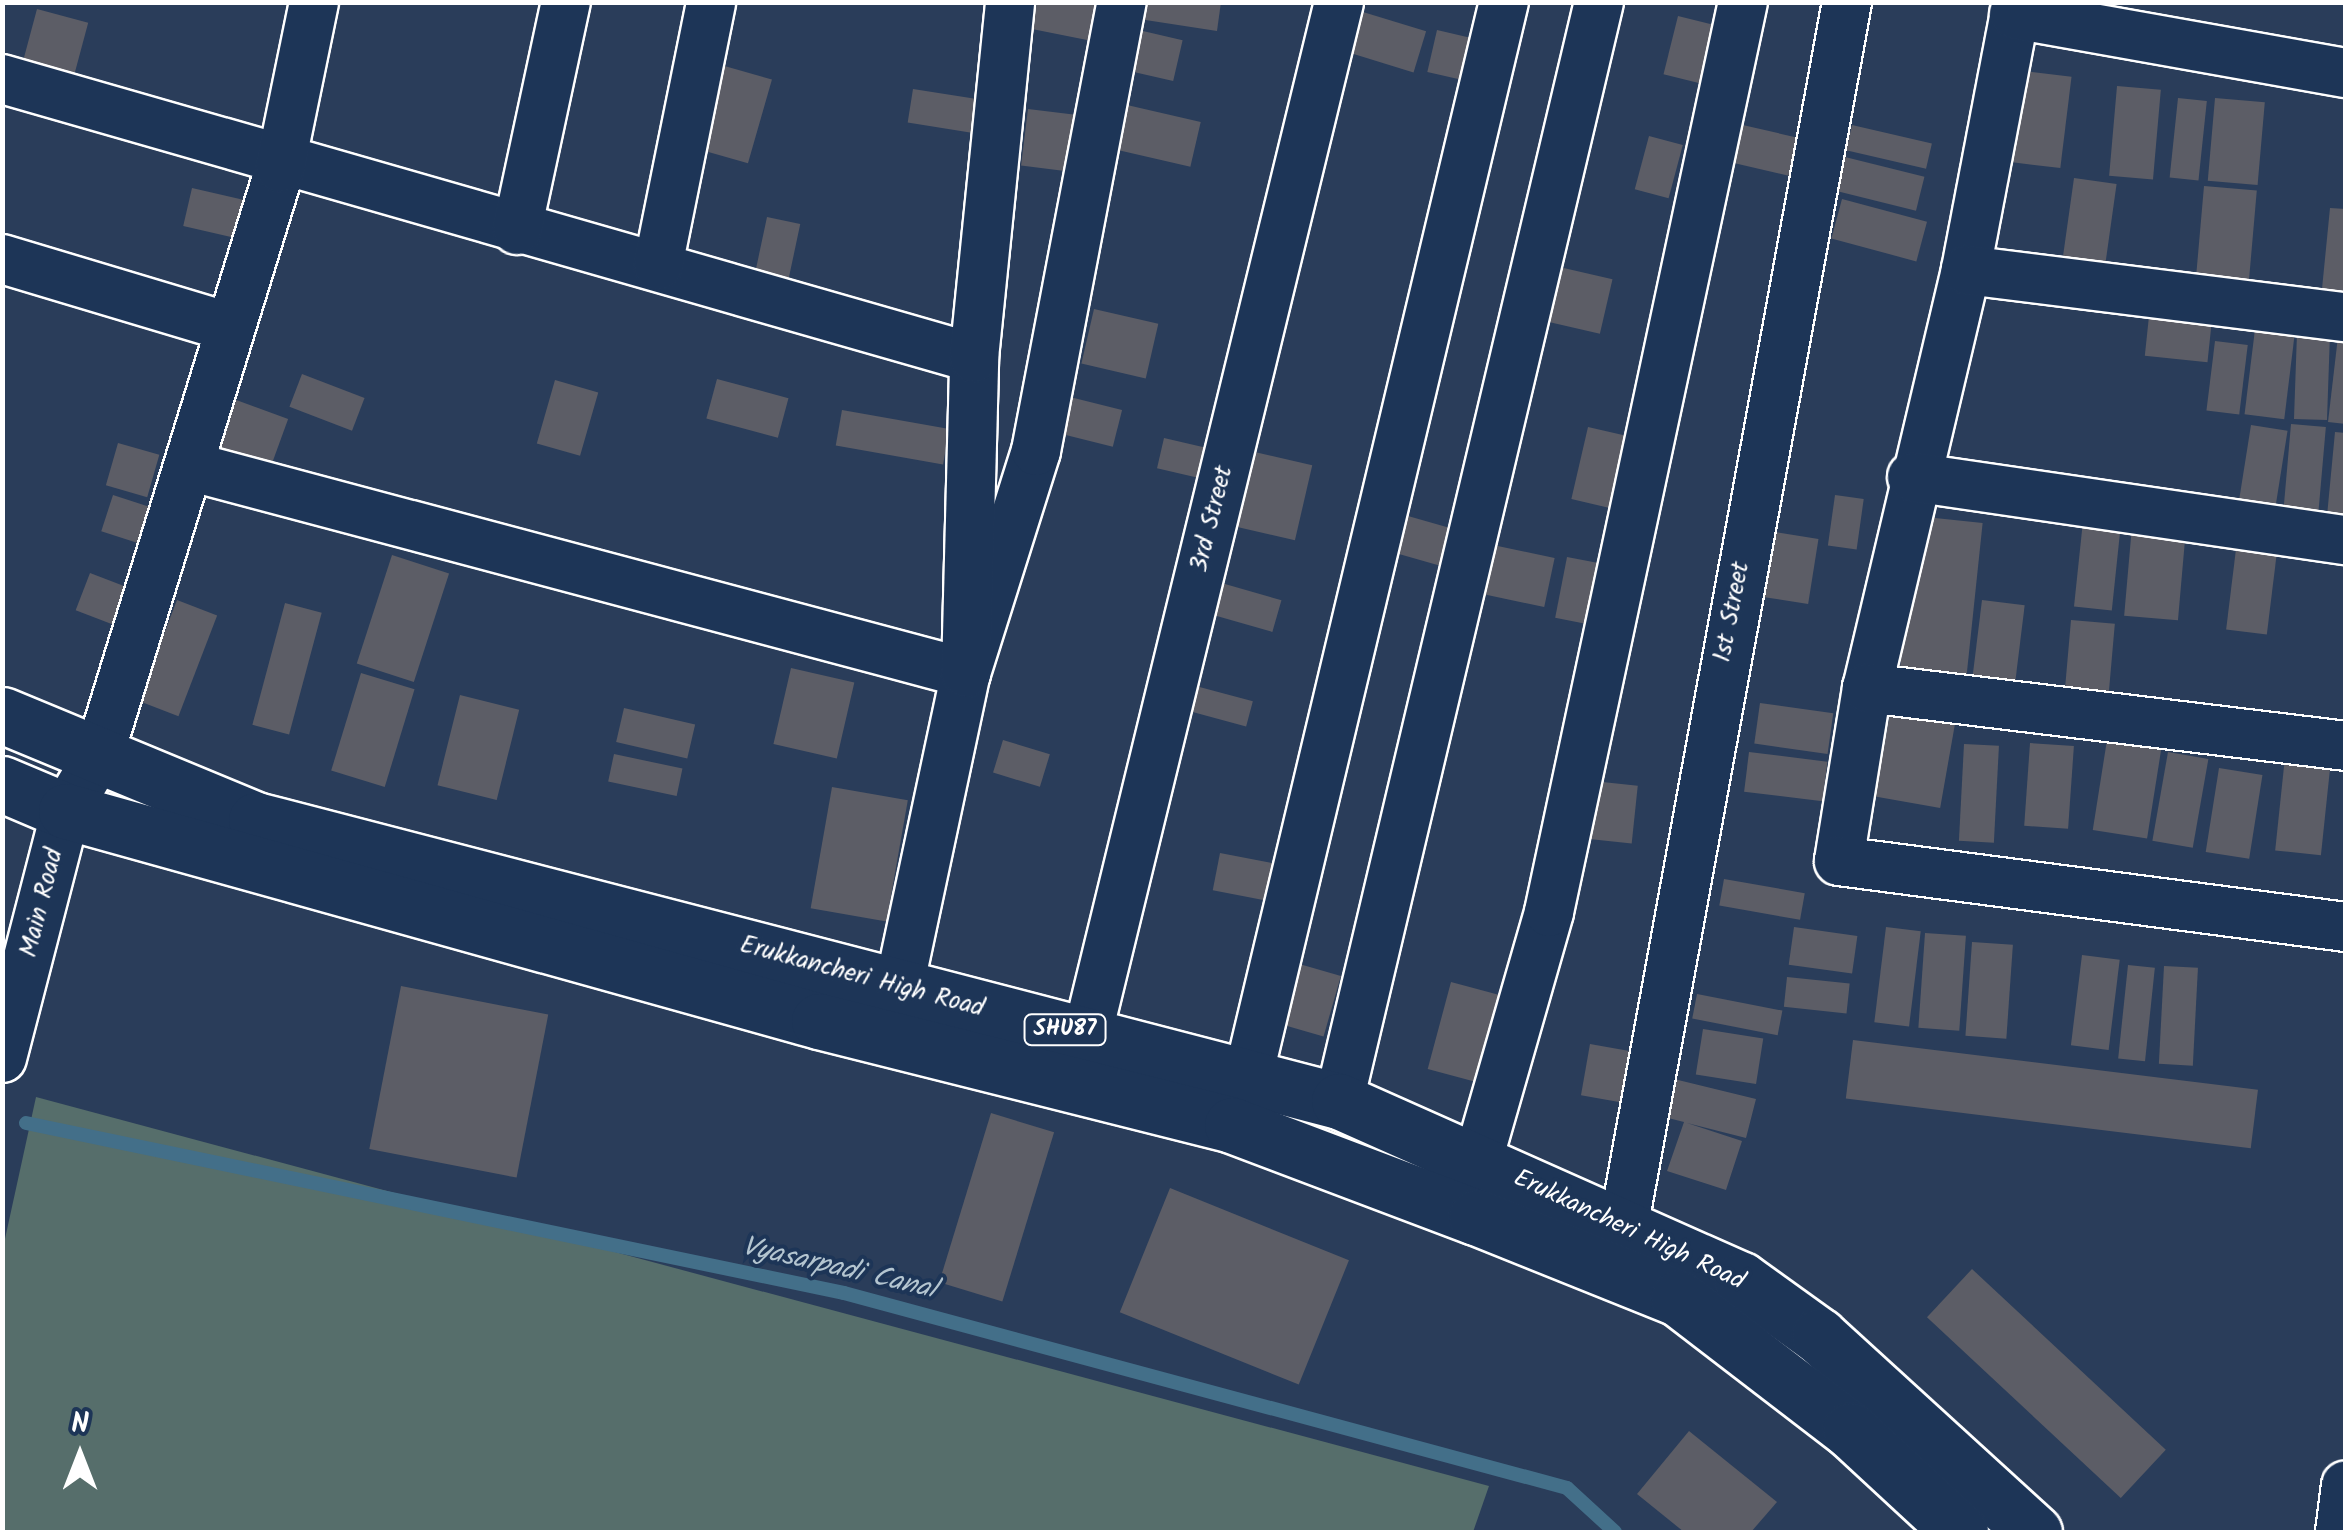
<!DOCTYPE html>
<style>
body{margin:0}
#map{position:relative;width:2348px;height:1535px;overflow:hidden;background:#2a3d5a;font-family:Kalam,sans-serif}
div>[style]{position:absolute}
.green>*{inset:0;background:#566e6b}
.stream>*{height:14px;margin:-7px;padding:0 7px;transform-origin:7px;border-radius:7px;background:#436f89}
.building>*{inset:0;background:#5c5d66;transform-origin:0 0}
.roads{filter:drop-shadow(2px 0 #fff) drop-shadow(-2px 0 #fff) drop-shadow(0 2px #fff) drop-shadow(0 -2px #fff)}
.minor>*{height:48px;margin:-24px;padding:0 24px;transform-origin:24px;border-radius:24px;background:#1d3557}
.major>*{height:55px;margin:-27.5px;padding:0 27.5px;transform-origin:27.5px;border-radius:27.5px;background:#1d3557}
span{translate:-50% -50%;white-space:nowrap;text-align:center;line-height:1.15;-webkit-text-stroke:8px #1d3557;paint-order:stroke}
.shield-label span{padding:2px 8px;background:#1d3557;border:2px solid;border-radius:8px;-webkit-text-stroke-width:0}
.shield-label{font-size:22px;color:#fff;font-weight:700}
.street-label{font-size:25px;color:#fff}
.water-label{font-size:28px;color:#b4c5d0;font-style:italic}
.frame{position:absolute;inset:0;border:5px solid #fff;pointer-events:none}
.north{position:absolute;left:30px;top:1405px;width:100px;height:100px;-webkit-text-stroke:8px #1d3557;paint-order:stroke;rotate:0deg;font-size:28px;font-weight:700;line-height:40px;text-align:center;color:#fff}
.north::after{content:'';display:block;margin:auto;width:35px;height:45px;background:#fff;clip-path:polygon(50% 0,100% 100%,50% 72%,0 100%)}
</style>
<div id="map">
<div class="green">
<div style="clip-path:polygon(36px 1097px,1489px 1486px,1473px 1532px,3px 1532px,3px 1248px)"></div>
</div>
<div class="stream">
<div style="left:26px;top:1123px;width:835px;rotate:11.74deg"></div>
<div style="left:844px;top:1293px;width:749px;rotate:15.09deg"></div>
<div style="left:1567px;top:1488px;width:65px;rotate:42.5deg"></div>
</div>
<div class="building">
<div style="clip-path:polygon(1037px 2px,1099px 2px,1092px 41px,1032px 29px)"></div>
<div style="clip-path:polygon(1142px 2px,1221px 2px,1217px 31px,1139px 19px)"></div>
<div style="left:37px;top:9px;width:53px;height:66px;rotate:15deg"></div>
<div style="left:1363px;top:12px;width:66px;height:43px;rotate:17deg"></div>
<div style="left:1678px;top:16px;width:55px;height:60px;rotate:14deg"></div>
<div style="left:1130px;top:28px;width:54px;height:42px;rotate:13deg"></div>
<div style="left:1437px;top:30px;width:44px;height:43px;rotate:13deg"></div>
<div style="left:721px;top:65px;width:53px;height:87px;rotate:16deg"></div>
<div style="left:2008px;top:69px;width:64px;height:92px;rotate:7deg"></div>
<div style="left:2117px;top:86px;width:44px;height:90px;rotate:5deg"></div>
<div style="left:913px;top:89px;width:71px;height:34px;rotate:9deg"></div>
<div style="left:2178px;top:98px;width:29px;height:80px;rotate:6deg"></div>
<div style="left:2215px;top:98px;width:50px;height:83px;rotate:5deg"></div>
<div style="left:1114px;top:102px;width:89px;height:46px;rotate:13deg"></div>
<div style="left:1028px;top:109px;width:56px;height:57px;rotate:7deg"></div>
<div style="left:1734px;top:123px;width:73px;height:39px;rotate:13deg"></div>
<div style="left:1852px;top:125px;width:82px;height:26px;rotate:13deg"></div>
<div style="left:1649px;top:136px;width:35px;height:55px;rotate:15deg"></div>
<div style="left:1841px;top:156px;width:86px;height:35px;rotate:14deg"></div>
<div style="left:2074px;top:178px;width:43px;height:95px;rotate:8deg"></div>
<div style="left:2204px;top:186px;width:53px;height:98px;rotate:5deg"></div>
<div style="left:192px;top:188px;width:58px;height:39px;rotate:13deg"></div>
<div style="left:1842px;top:199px;width:88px;height:41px;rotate:15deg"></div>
<div style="clip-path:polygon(2330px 208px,2346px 209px,2346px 301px,2321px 299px)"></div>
<div style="left:767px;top:217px;width:34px;height:59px;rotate:12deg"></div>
<div style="left:1555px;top:266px;width:59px;height:56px;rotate:13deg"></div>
<div style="left:1094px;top:309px;width:66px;height:56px;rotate:13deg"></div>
<div style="left:2149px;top:316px;width:63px;height:40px;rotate:6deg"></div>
<div style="left:2256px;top:321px;width:40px;height:94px;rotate:7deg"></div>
<div style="clip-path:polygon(2339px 328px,2346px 329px,2346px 424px,2328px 422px)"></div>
<div style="left:2297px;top:333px;width:33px;height:86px;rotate:2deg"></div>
<div style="left:2215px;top:341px;width:33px;height:70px;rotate:7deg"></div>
<div style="left:302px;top:374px;width:67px;height:35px;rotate:21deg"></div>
<div style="left:717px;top:379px;width:74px;height:41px;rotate:15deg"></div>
<div style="left:555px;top:380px;width:45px;height:66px;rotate:16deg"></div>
<div style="left:1058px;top:394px;width:66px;height:38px;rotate:14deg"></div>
<div style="left:228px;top:397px;width:64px;height:66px;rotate:20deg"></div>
<div style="left:842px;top:410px;width:109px;height:36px;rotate:10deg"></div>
<div style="left:2291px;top:424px;width:35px;height:88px;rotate:5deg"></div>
<div style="left:2251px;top:425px;width:37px;height:76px;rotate:9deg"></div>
<div style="left:1588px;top:427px;width:48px;height:74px;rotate:13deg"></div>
<div style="clip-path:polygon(2335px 432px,2346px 433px,2346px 518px,2327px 516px)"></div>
<div style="left:1164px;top:438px;width:53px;height:31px;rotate:13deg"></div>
<div style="left:118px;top:443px;width:43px;height:44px;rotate:16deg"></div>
<div style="left:1246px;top:450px;width:68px;height:77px;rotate:13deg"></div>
<div style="left:113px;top:495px;width:57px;height:38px;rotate:18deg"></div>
<div style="left:1835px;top:495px;width:29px;height:51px;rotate:8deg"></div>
<div style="left:1401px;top:514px;width:71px;height:39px;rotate:16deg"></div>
<div style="left:1916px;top:516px;width:67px;height:167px;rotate:6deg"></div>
<div style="left:2083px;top:521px;width:38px;height:86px;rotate:6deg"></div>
<div style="left:2132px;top:526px;width:54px;height:90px;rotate:5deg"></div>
<div style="left:1775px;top:532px;width:44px;height:66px;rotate:9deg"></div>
<div style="left:1493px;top:545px;width:63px;height:50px;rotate:12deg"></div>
<div style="left:2236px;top:549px;width:41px;height:81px;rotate:7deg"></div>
<div style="left:392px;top:555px;width:60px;height:114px;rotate:18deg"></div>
<div style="left:1567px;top:557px;width:36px;height:62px;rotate:11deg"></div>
<div style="left:90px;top:573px;width:51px;height:40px;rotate:21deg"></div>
<div style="left:1218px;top:582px;width:66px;height:33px;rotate:16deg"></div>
<div style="left:177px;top:600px;width:43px;height:108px;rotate:21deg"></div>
<div style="left:1982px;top:600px;width:43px;height:92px;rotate:7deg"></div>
<div style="left:285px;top:603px;width:38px;height:126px;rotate:15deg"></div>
<div style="left:2071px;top:620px;width:44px;height:72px;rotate:5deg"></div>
<div style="left:791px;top:668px;width:65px;height:78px;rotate:13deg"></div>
<div style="left:361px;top:673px;width:56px;height:102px;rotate:17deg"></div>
<div style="left:1192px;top:685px;width:63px;height:26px;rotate:15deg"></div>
<div style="left:460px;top:695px;width:61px;height:93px;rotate:14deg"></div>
<div style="left:1892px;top:701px;width:66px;height:97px;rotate:10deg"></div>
<div style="left:1760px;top:703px;width:74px;height:41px;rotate:8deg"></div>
<div style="left:624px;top:708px;width:73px;height:35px;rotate:13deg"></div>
<div style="left:1003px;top:740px;width:49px;height:34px;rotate:17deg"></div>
<div style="left:2107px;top:740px;width:55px;height:91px;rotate:9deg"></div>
<div style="left:2030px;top:743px;width:44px;height:83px;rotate:4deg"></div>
<div style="left:1964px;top:744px;width:35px;height:97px;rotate:3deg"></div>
<div style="left:1749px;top:752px;width:79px;height:40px;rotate:7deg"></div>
<div style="left:2168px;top:752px;width:41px;height:90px;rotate:10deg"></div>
<div style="left:614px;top:754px;width:70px;height:28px;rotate:12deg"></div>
<div style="left:2285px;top:757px;width:46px;height:94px;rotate:6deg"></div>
<div style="left:2219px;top:768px;width:44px;height:85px;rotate:9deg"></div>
<div style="left:1593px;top:781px;width:45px;height:58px;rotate:6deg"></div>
<div style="left:832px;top:787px;width:77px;height:123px;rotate:10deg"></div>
<div style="left:1220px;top:853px;width:58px;height:38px;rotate:11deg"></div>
<div style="left:1724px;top:879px;width:82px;height:27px;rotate:10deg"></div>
<div style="left:1794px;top:927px;width:64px;height:38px;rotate:8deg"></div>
<div style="left:1886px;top:927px;width:35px;height:96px;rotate:7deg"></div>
<div style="left:1925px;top:933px;width:41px;height:95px;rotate:4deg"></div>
<div style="left:1972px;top:942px;width:41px;height:94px;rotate:4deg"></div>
<div style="left:2082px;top:955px;width:38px;height:91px;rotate:7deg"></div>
<div style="left:1289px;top:961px;width:54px;height:63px;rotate:16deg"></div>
<div style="left:2128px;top:965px;width:27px;height:94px;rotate:6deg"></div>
<div style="left:2164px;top:966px;width:34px;height:98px;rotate:3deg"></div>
<div style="left:1787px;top:977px;width:63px;height:30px;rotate:6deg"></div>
<div style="left:1451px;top:982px;width:56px;height:90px;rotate:15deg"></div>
<div style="left:401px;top:986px;width:150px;height:166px;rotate:11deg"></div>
<div style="left:1697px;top:994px;width:87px;height:25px;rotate:11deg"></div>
<div style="left:1703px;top:1029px;width:61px;height:46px;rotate:9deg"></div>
<div style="left:1853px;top:1040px;width:408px;height:59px;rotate:7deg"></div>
<div style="left:1590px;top:1044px;width:50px;height:52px;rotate:10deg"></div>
<div style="clip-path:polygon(1674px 1079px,1756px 1099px,1746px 1138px,1687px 1123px,1742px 1141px,1726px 1190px,1667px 1171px,1684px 1122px,1664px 1117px)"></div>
<div style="left:991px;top:1113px;width:66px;height:177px;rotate:17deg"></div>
<div style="left:1170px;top:1188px;width:193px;height:134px;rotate:22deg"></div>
<div style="left:1972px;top:1269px;width:265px;height:66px;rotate:43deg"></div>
<div style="clip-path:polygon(1689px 1431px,1777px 1502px,1751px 1532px,1684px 1532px,1637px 1494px)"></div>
</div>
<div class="roads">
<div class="minor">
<div style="left:2017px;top:2px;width:273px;rotate:100.8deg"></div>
<div style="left:1966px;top:270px;width:430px;rotate:103.3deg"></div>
<div style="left:1867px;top:688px;width:175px;rotate:99.2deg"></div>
<div style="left:1839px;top:861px;width:511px;rotate:7.42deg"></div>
<div style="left:2014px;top:14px;width:337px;rotate:10.1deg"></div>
<div style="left:2px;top:79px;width:1011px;rotate:16.02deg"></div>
<div style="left:517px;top:230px;width:233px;rotate:-77.9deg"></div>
<div style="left:2px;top:259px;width:237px;rotate:16.7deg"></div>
<div style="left:658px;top:266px;width:269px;rotate:-78.6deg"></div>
<div style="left:1966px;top:270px;width:383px;rotate:7.1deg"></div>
<div style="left:189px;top:466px;width:804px;rotate:14.92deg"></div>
<div style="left:966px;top:673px;width:233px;rotate:-72.5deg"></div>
<div style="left:1036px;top:451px;width:457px;rotate:-79.2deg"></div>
<div style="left:1912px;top:477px;width:439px;rotate:8.3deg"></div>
<div style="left:1867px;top:688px;width:482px;rotate:6.9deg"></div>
<div style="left:899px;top:987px;width:321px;rotate:-78deg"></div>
<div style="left:966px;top:673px;width:315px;rotate:-88.5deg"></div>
<div style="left:974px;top:358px;width:358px;rotate:-84.2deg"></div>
<div style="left:1087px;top:1036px;width:1064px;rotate:-76.3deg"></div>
<div style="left:2px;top:1058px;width:255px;rotate:-75.5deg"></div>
<div style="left:66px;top:811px;width:65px;rotate:-59.5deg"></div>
<div style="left:99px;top:755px;width:614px;rotate:-72.86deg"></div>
<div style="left:280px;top:168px;width:169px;rotate:-78.4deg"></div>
<div style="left:1248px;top:1077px;width:1105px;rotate:-76.61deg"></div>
<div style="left:1339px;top:1101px;width:1129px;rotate:-76.69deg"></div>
<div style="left:1478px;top:1160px;width:258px;rotate:-74deg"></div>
<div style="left:1549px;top:912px;width:930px;rotate:-77.97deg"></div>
<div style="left:1624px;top:1223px;width:1241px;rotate:-79.65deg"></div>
<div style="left:2340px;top:1532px;width:47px;rotate:-82.7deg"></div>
</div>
<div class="major">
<div style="left:2px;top:715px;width:275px;rotate:22.5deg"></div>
<div style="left:256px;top:820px;width:1119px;rotate:14.55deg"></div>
<div style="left:1339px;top:1101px;width:440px;rotate:24deg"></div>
<div style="left:1741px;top:1280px;width:96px;rotate:35.7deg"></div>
<div style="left:1819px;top:1336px;width:291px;rotate:42.4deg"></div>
<div style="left:2px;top:784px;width:69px;rotate:22.9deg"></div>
<div style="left:66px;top:811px;width:782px;rotate:15.58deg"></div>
<div style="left:819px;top:1021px;width:426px;rotate:14.1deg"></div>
<div style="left:1232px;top:1125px;width:261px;rotate:20.7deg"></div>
<div style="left:1476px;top:1217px;width:218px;rotate:21.9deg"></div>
<div style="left:1678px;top:1298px;width:217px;rotate:37.5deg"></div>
<div style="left:1850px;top:1430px;width:150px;rotate:42.8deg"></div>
</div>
</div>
<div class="shield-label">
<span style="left:1065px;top:1030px">SHU87</span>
</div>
<div class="street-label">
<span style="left:1212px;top:519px;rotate:-76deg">3rd Street</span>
<span style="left:1732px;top:612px;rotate:-79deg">1st Street</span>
<span style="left:42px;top:903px;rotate:-76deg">Main Road</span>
<span style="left:862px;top:977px;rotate:15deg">Erukkancheri High Road</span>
<span style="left:1629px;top:1230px;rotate:25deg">Erukkancheri High Road</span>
</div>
<div class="water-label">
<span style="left:839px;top:1269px;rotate:13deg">Vyasarpadi Canal</span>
</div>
<div class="frame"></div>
<div class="north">N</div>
</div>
